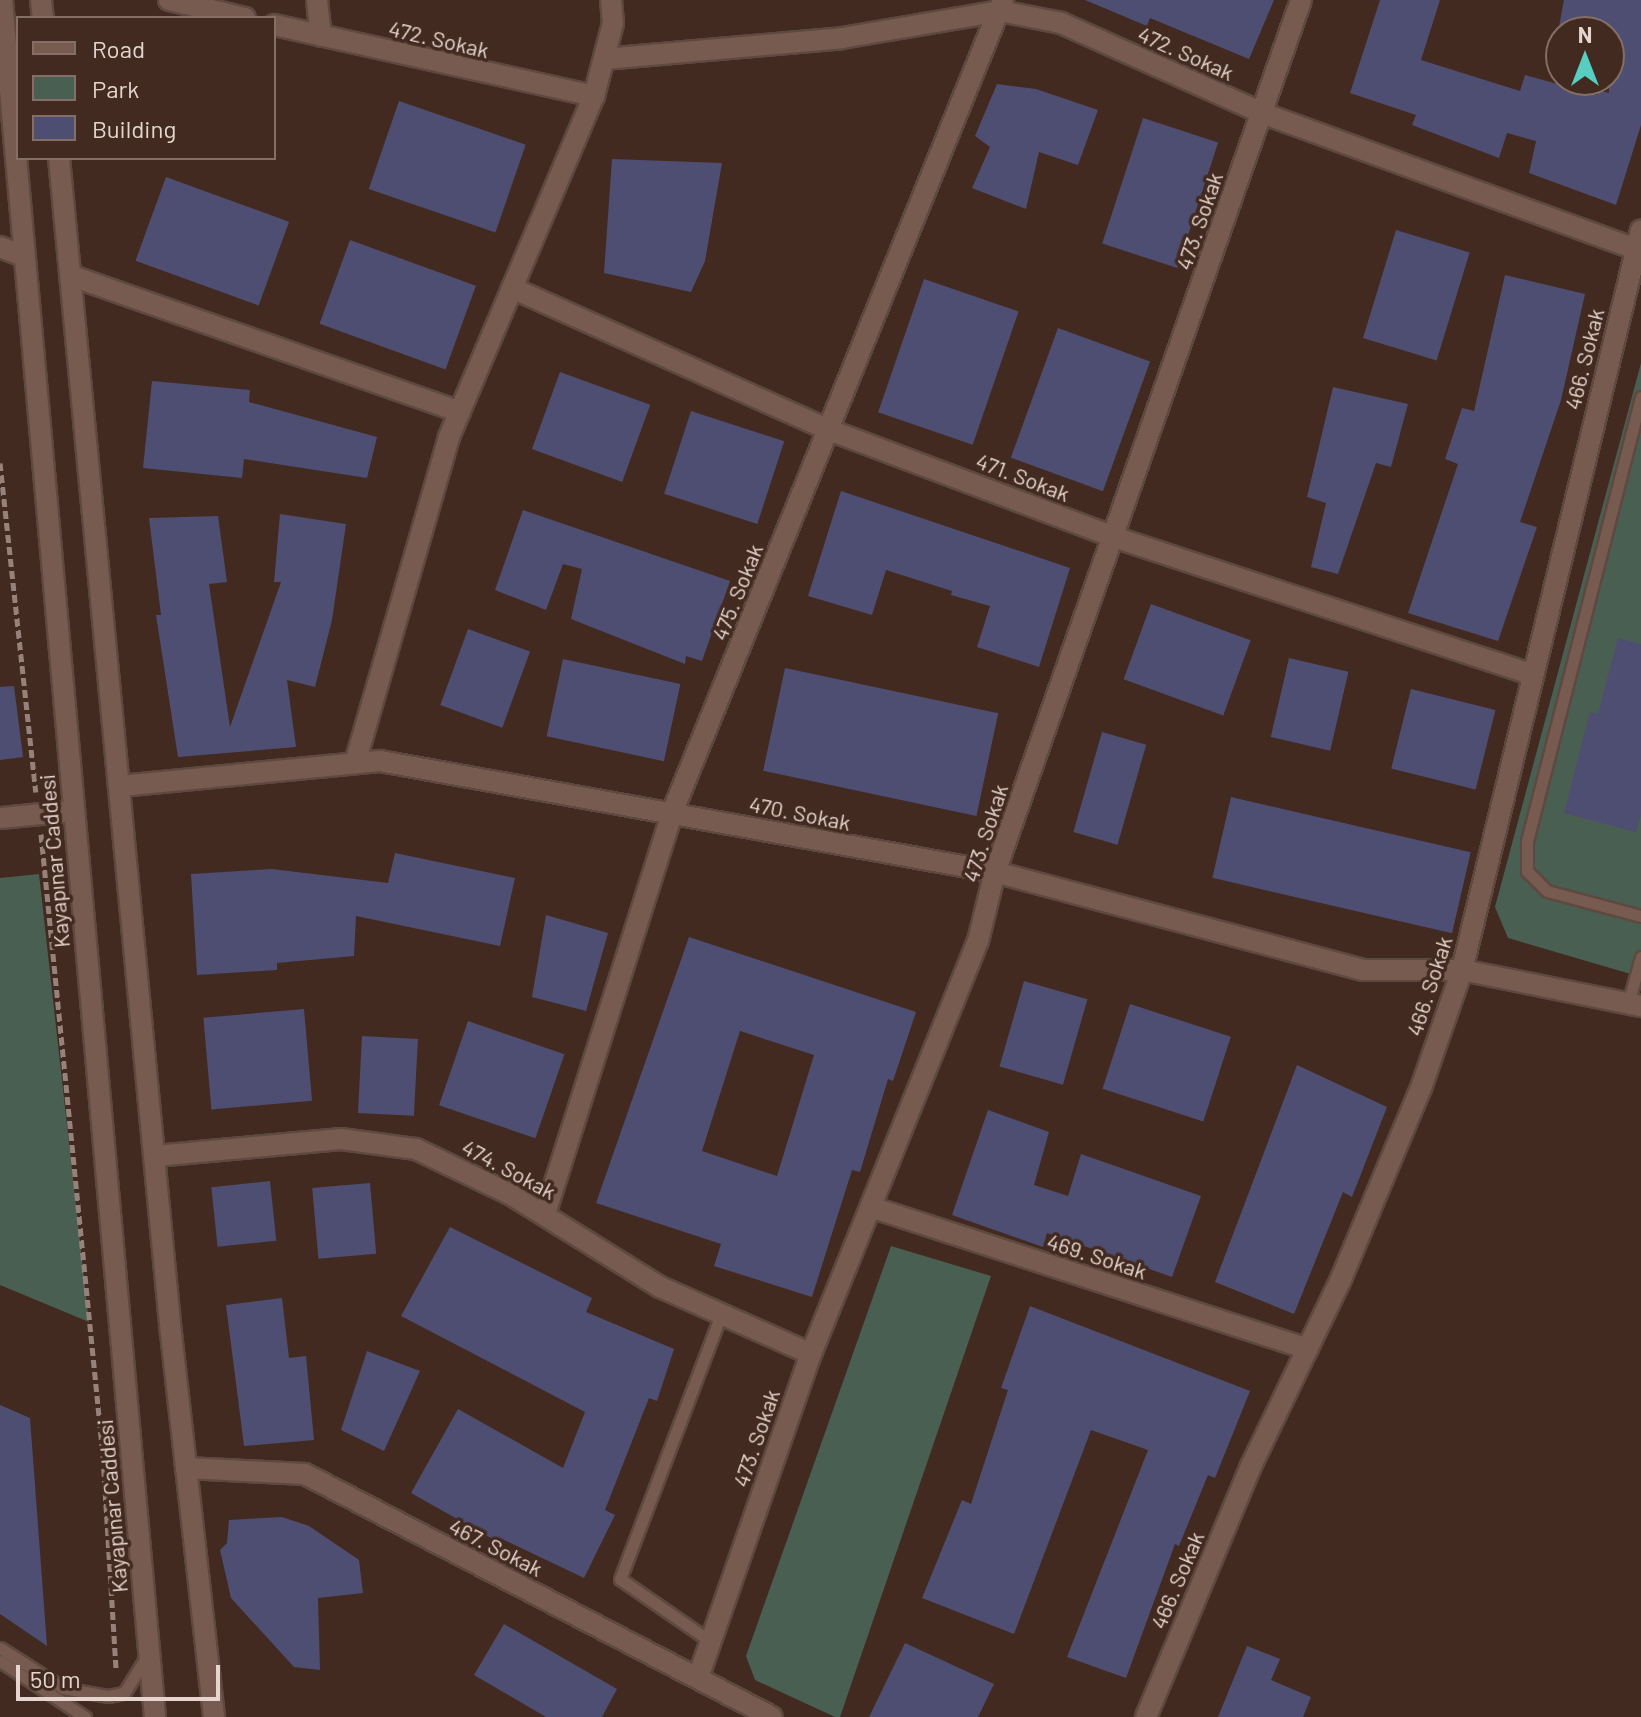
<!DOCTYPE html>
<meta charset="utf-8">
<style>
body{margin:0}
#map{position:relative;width:1641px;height:1717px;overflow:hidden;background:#432a20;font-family:Barlow,sans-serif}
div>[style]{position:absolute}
.green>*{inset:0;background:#495f51}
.building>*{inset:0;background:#4d4e71;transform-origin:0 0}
.path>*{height:5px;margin-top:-2.5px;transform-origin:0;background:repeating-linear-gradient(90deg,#96827a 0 8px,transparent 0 12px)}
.roads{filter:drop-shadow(2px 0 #5e4940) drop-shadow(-2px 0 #5e4940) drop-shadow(0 2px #5e4940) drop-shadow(0 -2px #5e4940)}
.lane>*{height:11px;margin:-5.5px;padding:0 5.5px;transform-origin:5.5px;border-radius:5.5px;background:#775b50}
.street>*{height:20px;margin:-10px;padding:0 10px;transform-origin:10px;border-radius:10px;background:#775b50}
.secondary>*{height:20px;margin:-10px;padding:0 10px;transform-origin:10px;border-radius:10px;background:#775b50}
span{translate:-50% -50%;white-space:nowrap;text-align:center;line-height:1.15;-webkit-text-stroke:7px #432a20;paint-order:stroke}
.street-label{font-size:22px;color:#e5d5ce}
.legend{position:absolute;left:16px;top:16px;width:260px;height:144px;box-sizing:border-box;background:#432a20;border:2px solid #846e66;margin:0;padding:10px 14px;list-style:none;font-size:24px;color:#e5d5ce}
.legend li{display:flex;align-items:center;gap:16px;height:40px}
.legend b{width:40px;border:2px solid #846e66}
.north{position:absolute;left:1545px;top:16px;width:80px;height:80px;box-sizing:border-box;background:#432a20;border:2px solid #846e66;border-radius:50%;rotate:0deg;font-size:22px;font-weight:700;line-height:32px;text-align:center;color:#e5d5ce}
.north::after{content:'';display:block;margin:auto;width:28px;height:36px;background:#57cec1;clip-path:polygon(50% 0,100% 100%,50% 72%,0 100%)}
.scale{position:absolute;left:16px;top:1665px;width:204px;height:36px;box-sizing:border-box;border:4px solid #e5d5ce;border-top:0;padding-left:10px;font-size:24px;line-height:28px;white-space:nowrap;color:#e5d5ce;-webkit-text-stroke:6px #432a20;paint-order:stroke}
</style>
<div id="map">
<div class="green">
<div style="clip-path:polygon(1641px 363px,1641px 977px,1508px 938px,1495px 907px)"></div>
<div style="clip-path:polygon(39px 874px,89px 1322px,0 1285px,0 878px)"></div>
<div style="clip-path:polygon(891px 1246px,991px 1276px,840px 1717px,835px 1717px,755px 1680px,746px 1656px)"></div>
</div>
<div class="building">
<div style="clip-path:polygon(1085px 0,1274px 0,1249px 59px,1150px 18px,1147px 26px)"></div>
<div style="clip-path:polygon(1380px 0,1440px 0,1421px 60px,1520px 91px,1525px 75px,1597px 95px,1598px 90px,1609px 93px,1609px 32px,1558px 32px,1564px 0,1641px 0,1641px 125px,1616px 205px,1529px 173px,1536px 141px,1507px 133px,1499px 158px,1412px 125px,1416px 115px,1350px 93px)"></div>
<div style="clip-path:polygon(997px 84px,1036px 89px,1098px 110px,1078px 165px,1039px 152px,1026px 209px,972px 188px,990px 147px,975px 136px)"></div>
<div style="left:399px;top:101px;width:134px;height:93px;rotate:19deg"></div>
<div style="left:1143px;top:118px;width:79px;height:132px;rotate:18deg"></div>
<div style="clip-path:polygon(612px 159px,722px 163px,705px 261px,691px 292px,604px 273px)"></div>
<div style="left:166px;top:177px;width:131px;height:89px;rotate:20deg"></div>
<div style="left:1396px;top:230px;width:77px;height:113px;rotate:17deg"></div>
<div style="left:350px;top:240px;width:134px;height:89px;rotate:20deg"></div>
<div style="clip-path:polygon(1505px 275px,1585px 294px,1561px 400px,1520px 522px,1537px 527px,1498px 641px,1408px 613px,1458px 464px,1445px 459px,1462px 408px,1474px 411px)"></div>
<div style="left:924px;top:279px;width:100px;height:141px;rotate:19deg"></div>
<div style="left:1058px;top:328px;width:98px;height:138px;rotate:20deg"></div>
<div style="left:560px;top:372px;width:96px;height:82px;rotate:20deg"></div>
<div style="clip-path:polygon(152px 381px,250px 390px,249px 402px,377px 437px,367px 478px,244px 459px,242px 478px,143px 468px)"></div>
<div style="clip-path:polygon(1333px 387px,1408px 404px,1391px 467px,1376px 463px,1338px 574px,1311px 567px,1326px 503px,1307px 497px)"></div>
<div style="left:691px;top:411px;width:98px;height:87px;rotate:18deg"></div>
<div style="clip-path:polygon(841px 491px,1070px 568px,1039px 667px,977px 647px,990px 606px,951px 595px,952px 591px,886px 570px,872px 615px,808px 596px)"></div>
<div style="clip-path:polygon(523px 510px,730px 581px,702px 661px,686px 656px,685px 664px,571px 619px,582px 569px,563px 564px,546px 610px,495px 590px)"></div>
<div style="clip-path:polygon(280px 514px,346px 524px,332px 620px,315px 687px,287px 680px,296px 747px,178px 757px,156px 615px,161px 615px,149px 518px,218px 516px,227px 582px,209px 584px,230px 727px,281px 582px,274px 582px)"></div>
<div style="left:1151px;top:604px;width:106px;height:80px;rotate:20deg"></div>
<div style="left:468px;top:629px;width:66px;height:81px;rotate:20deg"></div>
<div style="clip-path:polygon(1618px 638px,1641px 644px,1641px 814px,1636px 832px,1564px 813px,1590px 712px,1598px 714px)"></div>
<div style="left:1289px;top:658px;width:61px;height:81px;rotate:13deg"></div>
<div style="left:563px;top:659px;width:120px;height:79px;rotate:12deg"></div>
<div style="left:785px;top:668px;width:218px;height:105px;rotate:12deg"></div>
<div style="clip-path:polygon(14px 686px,23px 757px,0 760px,0 687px)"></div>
<div style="left:1411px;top:689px;width:87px;height:82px;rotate:14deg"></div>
<div style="left:1102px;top:732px;width:46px;height:104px;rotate:16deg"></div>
<div style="left:1231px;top:797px;width:246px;height:83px;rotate:13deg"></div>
<div style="clip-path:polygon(395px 853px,515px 878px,500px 946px,356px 916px,354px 956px,277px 963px,277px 970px,197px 975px,191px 874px,272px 869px,388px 883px)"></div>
<div style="clip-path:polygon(546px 915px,608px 933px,586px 1011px,532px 997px)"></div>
<div style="clip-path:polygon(evenodd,689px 937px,916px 1012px,893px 1081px,888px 1079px,860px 1172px,852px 1170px,812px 1297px,714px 1266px,721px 1244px,596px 1203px,689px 937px,740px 1031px,814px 1055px,777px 1176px,702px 1151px,740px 1031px)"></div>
<div style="left:1024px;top:981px;width:66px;height:89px;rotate:16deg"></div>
<div style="left:1130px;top:1004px;width:106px;height:89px;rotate:18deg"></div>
<div style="left:304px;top:1009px;width:92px;height:101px;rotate:85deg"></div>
<div style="left:468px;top:1021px;width:102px;height:89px;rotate:19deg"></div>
<div style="left:362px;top:1036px;width:56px;height:77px;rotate:3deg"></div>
<div style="clip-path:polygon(1297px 1065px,1387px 1107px,1352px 1197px,1343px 1192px,1294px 1314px,1215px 1282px)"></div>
<div style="clip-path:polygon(988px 1110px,1049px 1132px,1034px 1185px,1068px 1196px,1081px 1154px,1201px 1196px,1172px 1277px,1047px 1233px,1043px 1247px,952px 1215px)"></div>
<div style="left:270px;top:1181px;width:60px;height:59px;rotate:84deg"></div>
<div style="left:370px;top:1183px;width:71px;height:58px;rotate:85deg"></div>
<div style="clip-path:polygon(450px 1227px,592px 1298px,586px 1312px,674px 1349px,657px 1401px,649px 1398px,605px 1510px,615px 1515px,584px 1578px,500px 1538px,498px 1542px,411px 1493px,458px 1409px,563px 1468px,585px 1412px,401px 1316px)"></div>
<div style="clip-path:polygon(282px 1298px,289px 1358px,306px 1356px,314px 1440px,244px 1446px,226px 1305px)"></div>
<div style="clip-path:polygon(1030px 1306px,1250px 1391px,1215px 1478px,1208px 1475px,1179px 1546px,1175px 1544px,1126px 1678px,1067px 1657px,1148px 1450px,1091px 1430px,1014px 1634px,922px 1598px,962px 1500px,971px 1504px,1008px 1390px,1001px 1388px)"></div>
<div style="clip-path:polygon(367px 1351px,420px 1371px,384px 1451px,341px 1430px)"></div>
<div style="clip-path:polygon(0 1405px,30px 1418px,47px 1646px,0 1614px)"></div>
<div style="clip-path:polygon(282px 1517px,309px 1526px,359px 1560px,363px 1593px,318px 1598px,320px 1670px,294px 1667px,231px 1598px,220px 1550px,227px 1543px,229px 1520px)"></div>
<div style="clip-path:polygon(504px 1624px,617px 1689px,602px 1717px,546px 1717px,474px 1675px)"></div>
<div style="clip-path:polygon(905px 1643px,994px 1684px,978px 1717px,869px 1717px)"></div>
<div style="clip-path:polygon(1247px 1646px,1280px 1659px,1271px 1680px,1311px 1697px,1303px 1717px,1218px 1717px)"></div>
</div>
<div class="path">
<div style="left:0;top:463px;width:331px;rotate:83.8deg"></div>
<div style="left:41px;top:834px;width:625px;rotate:84.31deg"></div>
<div style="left:103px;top:1456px;width:212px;rotate:86.5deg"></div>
</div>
<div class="roads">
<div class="lane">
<div style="left:1641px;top:397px;width:459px;rotate:104.4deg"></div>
<div style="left:1527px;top:842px;width:29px;rotate:90deg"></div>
<div style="left:1527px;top:871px;width:28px;rotate:45deg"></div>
<div style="left:1547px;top:891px;width:97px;rotate:14.9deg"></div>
<div style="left:1628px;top:1004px;width:49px;rotate:-74.5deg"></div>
<div style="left:710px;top:1641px;width:109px;rotate:-145.4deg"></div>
<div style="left:620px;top:1579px;width:284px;rotate:-69.1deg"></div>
<div style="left:0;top:1648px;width:75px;rotate:32.4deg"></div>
<div style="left:63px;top:1688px;width:46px;rotate:10.1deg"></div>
<div style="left:108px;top:1696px;width:16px;rotate:-11deg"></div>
<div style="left:124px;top:1693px;width:44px;rotate:-58.1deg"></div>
<div style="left:0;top:1661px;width:102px;rotate:33.4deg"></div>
</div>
<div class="street">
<div style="left:169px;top:0;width:78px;rotate:13.3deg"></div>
<div style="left:317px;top:0;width:36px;rotate:84deg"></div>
<div style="left:274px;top:25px;width:328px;rotate:12.5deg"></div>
<div style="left:604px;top:59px;width:239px;rotate:-5deg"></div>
<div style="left:842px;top:38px;width:160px;rotate:-9.7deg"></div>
<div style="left:1000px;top:11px;width:62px;rotate:11.1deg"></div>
<div style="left:1061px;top:23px;width:220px;rotate:24.1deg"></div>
<div style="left:1262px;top:113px;width:398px;rotate:20deg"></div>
<div style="left:0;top:247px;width:26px;rotate:21deg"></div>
<div style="left:72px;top:276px;width:411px;rotate:19.3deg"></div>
<div style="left:512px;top:288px;width:347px;rotate:24.1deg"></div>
<div style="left:829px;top:430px;width:304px;rotate:20.6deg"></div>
<div style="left:1114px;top:537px;width:439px;rotate:18.2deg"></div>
<div style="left:355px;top:763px;width:339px;rotate:-73.9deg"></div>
<div style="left:449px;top:437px;width:371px;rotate:-67deg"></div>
<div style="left:594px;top:96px;width:75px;rotate:-75.4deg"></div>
<div style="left:613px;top:23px;width:23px;rotate:-95deg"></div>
<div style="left:120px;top:786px;width:261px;rotate:-5.5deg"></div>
<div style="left:380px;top:761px;width:625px;rotate:10.23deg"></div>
<div style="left:995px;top:872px;width:381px;rotate:14.9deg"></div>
<div style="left:1363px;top:970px;width:99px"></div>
<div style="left:1462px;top:970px;width:183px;rotate:11.4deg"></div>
<div style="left:0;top:818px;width:73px;rotate:-5.5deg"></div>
<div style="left:155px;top:1156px;width:187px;rotate:-5.2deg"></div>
<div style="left:341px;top:1139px;width:76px;rotate:7.6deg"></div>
<div style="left:416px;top:1149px;width:104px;rotate:25.6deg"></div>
<div style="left:510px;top:1194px;width:176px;rotate:31.8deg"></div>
<div style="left:660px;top:1287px;width:165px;rotate:23.9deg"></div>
<div style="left:871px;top:1207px;width:459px;rotate:18deg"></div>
<div style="left:545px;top:1214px;width:421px;rotate:-72.4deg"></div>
<div style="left:672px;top:813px;width:878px;rotate:-67.85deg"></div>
<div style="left:186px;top:1468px;width:119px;rotate:2.9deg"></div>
<div style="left:305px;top:1474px;width:526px;rotate:27.49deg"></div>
<div style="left:699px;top:1675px;width:340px;rotate:-70.8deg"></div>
<div style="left:811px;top:1354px;width:445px;rotate:-68deg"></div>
<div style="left:978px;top:941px;width:71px;rotate:-76.2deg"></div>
<div style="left:995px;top:872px;width:924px;rotate:-70.66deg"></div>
<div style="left:1146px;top:1717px;width:272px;rotate:-67.3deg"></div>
<div style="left:1251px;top:1466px;width:208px;rotate:-64.3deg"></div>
<div style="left:1341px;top:1279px;width:210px;rotate:-67.3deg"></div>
<div style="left:1422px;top:1085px;width:122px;rotate:-70.8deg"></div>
<div style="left:1462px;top:970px;width:761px;rotate:-76.4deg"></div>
</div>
<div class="secondary">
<div style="left:2px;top:0;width:1724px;rotate:84.91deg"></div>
<div style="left:41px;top:0;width:18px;rotate:84deg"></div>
<div style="left:59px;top:158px;width:1180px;rotate:84.56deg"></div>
<div style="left:171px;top:1333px;width:386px;rotate:83.6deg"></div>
</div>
</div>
<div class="street-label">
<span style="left:439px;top:39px;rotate:13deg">472. Sokak</span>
<span style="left:1186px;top:53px;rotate:24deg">472. Sokak</span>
<span style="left:1199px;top:221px;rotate:-71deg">473. Sokak</span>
<span style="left:1584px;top:359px;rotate:-76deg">466. Sokak</span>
<span style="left:1023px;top:477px;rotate:21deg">471. Sokak</span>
<span style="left:737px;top:592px;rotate:-68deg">475. Sokak</span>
<span style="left:800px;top:813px;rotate:11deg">470. Sokak</span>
<span style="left:985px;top:833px;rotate:-72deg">473. Sokak</span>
<span style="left:54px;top:861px;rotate:-95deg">Kayapınar Caddesi</span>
<span style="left:1429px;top:986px;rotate:-72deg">466. Sokak</span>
<span style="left:509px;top:1169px;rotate:28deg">474. Sokak</span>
<span style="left:1097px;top:1256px;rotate:18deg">469. Sokak</span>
<span style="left:756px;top:1438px;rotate:-71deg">473. Sokak</span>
<span style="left:112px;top:1506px;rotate:-95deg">Kayapınar Caddesi</span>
<span style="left:496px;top:1547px;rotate:27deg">467. Sokak</span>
<span style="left:1177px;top:1580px;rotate:-67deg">466. Sokak</span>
</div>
<ul class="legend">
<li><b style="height:10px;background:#775b50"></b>Road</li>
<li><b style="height:22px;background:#495f51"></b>Park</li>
<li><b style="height:22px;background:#4d4e71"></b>Building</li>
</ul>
<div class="north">N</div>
<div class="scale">50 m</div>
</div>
